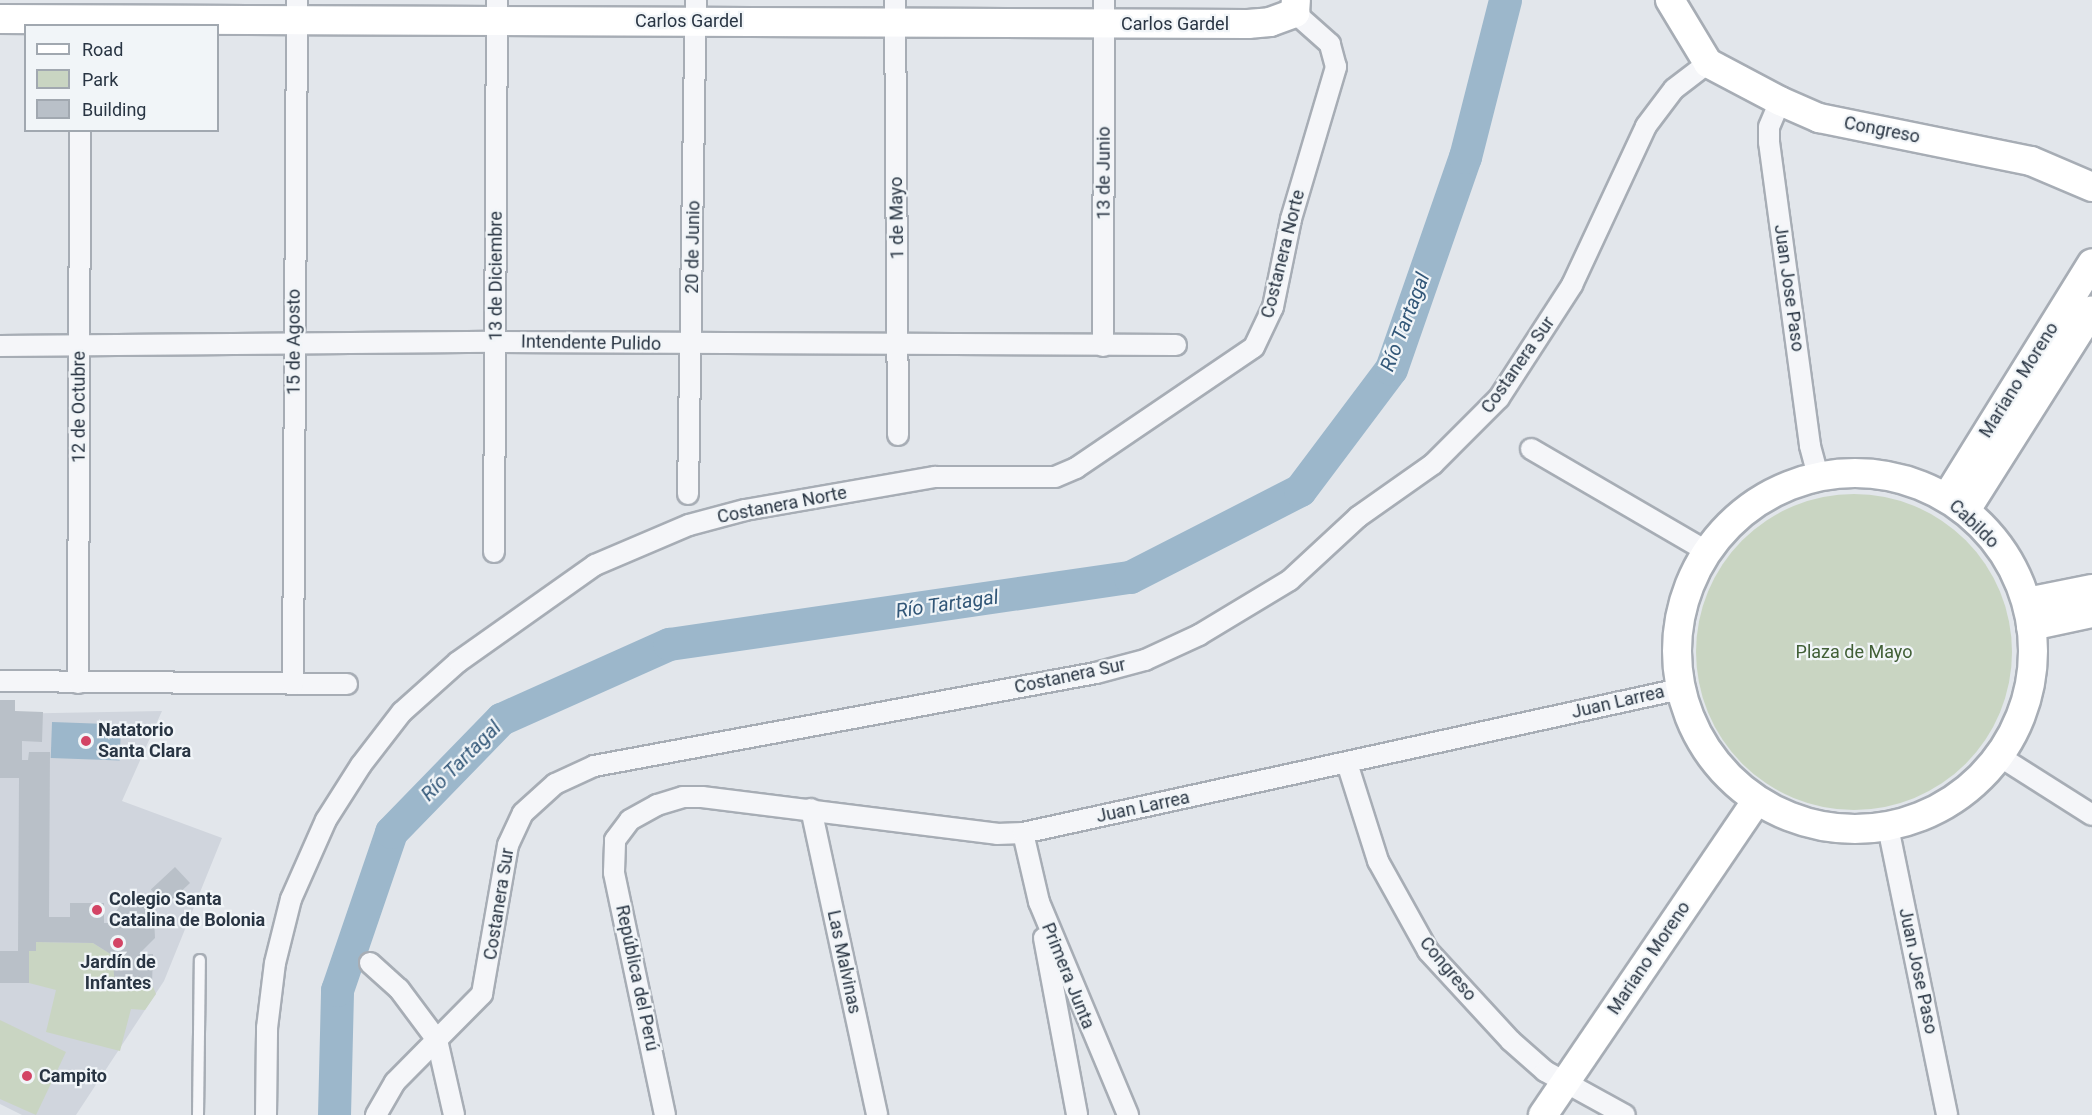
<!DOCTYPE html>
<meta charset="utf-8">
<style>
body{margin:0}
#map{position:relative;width:2092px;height:1115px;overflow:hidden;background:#e2e6eb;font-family:Roboto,sans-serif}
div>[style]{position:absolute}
.built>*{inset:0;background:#d0d5dd}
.green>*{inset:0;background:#c9d5c2}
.round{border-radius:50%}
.water>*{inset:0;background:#9cb7cb;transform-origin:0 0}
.river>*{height:33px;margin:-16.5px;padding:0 16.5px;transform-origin:16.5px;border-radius:16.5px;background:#9cb7cb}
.building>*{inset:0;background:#b9c0c8;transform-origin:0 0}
.roads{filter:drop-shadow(2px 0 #a7adb5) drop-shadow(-2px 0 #a7adb5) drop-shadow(0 2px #a7adb5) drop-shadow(0 -2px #a7adb5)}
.lane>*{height:10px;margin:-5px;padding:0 5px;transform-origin:5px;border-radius:5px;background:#f5f6f9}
.street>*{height:20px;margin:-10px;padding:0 10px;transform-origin:10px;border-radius:10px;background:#f5f6f9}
.secondary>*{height:28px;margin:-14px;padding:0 14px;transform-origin:14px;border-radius:14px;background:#fff}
.secondary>.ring{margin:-14px;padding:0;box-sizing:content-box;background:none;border:28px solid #fff;border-radius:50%}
.dots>*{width:16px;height:16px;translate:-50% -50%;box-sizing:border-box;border:3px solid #f1f5f8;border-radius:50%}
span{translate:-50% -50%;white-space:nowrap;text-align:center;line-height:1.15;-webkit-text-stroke:4.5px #f1f5f8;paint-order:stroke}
.street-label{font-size:18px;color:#293543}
.park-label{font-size:18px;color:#415f36}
.poi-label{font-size:18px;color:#293543;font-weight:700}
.left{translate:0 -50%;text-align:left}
.water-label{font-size:20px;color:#325778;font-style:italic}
.legend{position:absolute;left:24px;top:24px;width:195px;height:108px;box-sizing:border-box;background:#f1f5f8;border:2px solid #a1a8b0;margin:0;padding:8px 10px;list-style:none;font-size:18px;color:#293543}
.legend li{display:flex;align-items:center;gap:12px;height:30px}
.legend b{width:30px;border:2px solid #a1a8b0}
</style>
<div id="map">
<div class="built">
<div style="clip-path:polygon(162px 711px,122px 801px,222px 838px,164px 981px,76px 1115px,22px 1115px,0 1104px,0 714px)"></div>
</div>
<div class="green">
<div class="round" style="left:1696px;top:494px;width:316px;height:316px"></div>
<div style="clip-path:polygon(36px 942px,93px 943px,112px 955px,116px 969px,152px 984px,156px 994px,145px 1010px,131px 1009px,120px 1051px,46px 1032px,56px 990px,29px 983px,29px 951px)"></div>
<div style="clip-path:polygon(0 1020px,66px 1052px,36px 1115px,0 1099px)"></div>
</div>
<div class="water">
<div style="left:52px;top:722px;width:69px;height:36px;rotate:2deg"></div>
</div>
<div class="river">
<div style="left:334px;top:1115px;width:125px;rotate:-88.6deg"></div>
<div style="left:337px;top:990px;width:167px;rotate:-71.1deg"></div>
<div style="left:391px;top:832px;width:158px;rotate:-45.8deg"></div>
<div style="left:501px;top:719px;width:184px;rotate:-24.1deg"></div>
<div style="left:669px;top:644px;width:466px;rotate:-8.3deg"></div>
<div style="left:1130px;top:577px;width:191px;rotate:-27.1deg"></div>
<div style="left:1300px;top:490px;width:151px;rotate:-53.1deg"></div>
<div style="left:1391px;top:369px;width:225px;rotate:-70.8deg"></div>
<div style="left:1465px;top:157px;width:162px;rotate:-75.7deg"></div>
</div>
<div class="building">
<div style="clip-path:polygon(0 700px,15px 700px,15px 711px,43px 712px,42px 742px,22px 741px,22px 760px,28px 760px,29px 752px,50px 752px,49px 917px,70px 917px,70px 903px,104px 903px,104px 923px,108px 923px,121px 904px,142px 904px,154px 917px,155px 938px,139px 954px,153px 954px,152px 984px,115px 984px,112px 955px,93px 943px,36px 942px,36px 951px,29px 951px,29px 983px,0 983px,0 951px,18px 951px,19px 778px,0 778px)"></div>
<div style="left:175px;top:867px;width:22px;height:33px;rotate:47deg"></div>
</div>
<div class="roads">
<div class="lane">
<div style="left:198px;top:1115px;width:155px;rotate:-89.3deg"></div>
</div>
<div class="street">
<div style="left:895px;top:0;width:435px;rotate:89.6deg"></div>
<div style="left:1780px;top:101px;width:28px;rotate:113deg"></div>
<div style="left:1769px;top:127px;width:15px;rotate:90deg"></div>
<div style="left:1769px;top:142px;width:307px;rotate:82.3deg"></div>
<div style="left:1810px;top:446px;width:30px;rotate:75deg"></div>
<div style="left:0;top:346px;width:496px;rotate:-0.5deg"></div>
<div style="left:496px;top:342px;width:680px;rotate:0.25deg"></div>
<div style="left:1103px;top:346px;width:346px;rotate:-89.8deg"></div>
<div style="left:1531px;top:449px;width:203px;rotate:30.2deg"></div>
<div style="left:688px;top:494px;width:494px;rotate:-89.1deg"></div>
<div style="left:494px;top:552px;width:552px;rotate:-89.69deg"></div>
<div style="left:0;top:681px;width:347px;rotate:0.5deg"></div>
<div style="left:78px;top:683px;width:553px;rotate:-89.79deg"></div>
<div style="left:293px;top:684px;width:684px;rotate:-89.66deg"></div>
<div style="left:1999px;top:756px;width:110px;rotate:32.4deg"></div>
<div style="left:1347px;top:763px;width:103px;rotate:72.4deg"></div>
<div style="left:1378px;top:861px;width:103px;rotate:60.9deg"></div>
<div style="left:1428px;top:951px;width:122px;rotate:47.3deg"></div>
<div style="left:1511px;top:1041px;width:45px;rotate:41.4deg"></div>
<div style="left:1545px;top:1071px;width:91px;rotate:28.8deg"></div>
<div style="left:811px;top:809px;width:313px;rotate:77.8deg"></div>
<div style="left:1888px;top:827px;width:294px;rotate:78.4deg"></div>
<div style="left:1023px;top:833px;width:71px;rotate:76.9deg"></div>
<div style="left:1039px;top:902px;width:231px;rotate:67.3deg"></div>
<div style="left:1044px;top:938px;width:180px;rotate:79.4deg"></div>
<div style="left:370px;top:963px;width:39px;rotate:42deg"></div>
<div style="left:399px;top:989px;width:64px;rotate:53.3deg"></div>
<div style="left:437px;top:1040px;width:77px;rotate:77.2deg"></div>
<div style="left:266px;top:1115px;width:87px;rotate:-89.3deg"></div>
<div style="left:267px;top:1028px;width:65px;rotate:-83deg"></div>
<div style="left:275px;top:963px;width:66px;rotate:-76deg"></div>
<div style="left:291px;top:899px;width:86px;rotate:-66.1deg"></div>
<div style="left:326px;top:820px;width:65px;rotate:-57.5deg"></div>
<div style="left:361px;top:765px;width:67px;rotate:-52.3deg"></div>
<div style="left:402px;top:712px;width:75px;rotate:-41.8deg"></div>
<div style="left:458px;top:662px;width:168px;rotate:-35.3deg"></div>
<div style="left:595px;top:565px;width:102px;rotate:-23.1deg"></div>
<div style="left:689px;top:525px;width:58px;rotate:-15deg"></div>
<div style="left:745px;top:510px;width:193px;rotate:-9.9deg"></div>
<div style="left:935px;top:477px;width:120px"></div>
<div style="left:1055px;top:477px;width:23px;rotate:-23deg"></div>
<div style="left:1076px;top:468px;width:215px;rotate:-34.2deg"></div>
<div style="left:1254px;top:347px;width:44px;rotate:-64.6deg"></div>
<div style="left:1273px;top:307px;width:90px;rotate:-78.4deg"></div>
<div style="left:1291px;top:219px;width:159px;rotate:-73.5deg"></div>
<div style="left:1336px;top:67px;width:24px;rotate:-105deg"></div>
<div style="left:1330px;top:44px;width:47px;rotate:-138.5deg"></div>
<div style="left:376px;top:1115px;width:38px;rotate:-60deg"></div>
<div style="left:395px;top:1082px;width:124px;rotate:-45.3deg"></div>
<div style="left:482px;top:994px;width:151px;rotate:-80.1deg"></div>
<div style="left:508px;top:845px;width:35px;rotate:-65deg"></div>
<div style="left:523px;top:813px;width:43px;rotate:-42.2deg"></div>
<div style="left:555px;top:784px;width:43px;rotate:-24.8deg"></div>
<div style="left:594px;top:766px;width:511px;rotate:-10.5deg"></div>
<div style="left:1096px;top:673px;width:51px;rotate:-14.9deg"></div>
<div style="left:1145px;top:660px;width:60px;rotate:-24.8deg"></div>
<div style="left:1199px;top:635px;width:106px;rotate:-31.1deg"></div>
<div style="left:1290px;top:580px;width:93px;rotate:-42.8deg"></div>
<div style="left:1358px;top:517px;width:92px;rotate:-35.2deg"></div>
<div style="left:1433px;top:464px;width:93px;rotate:-45deg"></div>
<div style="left:1499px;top:398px;width:135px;rotate:-57.1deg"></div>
<div style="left:1572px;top:285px;width:175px;rotate:-65deg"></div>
<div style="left:1646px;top:126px;width:46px;rotate:-52.9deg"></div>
<div style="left:1674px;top:89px;width:43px;rotate:-37.4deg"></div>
<div style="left:665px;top:1115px;width:248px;rotate:-101.9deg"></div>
<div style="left:614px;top:872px;width:32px;rotate:-88deg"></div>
<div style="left:615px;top:840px;width:25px;rotate:-53deg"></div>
<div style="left:630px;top:820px;width:31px;rotate:-29deg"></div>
<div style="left:657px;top:805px;width:27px;rotate:-17deg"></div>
<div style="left:683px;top:797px;width:19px"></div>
<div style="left:702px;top:797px;width:297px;rotate:7.1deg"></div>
<div style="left:997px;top:834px;width:26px;rotate:-2deg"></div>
<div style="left:1023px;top:833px;width:673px;rotate:-12.36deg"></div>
</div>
<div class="secondary">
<div style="left:1670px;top:0;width:74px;rotate:58.9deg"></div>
<div style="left:1708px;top:63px;width:81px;rotate:27.8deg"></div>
<div style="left:1780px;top:101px;width:43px;rotate:23.6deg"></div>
<div style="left:1819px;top:118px;width:216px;rotate:11.5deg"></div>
<div style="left:2031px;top:161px;width:66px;rotate:23.1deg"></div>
<div style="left:0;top:19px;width:1248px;rotate:0.23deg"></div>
<div style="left:1248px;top:24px;width:22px;rotate:-5deg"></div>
<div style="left:1270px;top:22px;width:27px;rotate:-20deg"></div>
<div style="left:1295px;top:13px;width:13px;rotate:-86deg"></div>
<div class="ring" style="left:1677px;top:473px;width:328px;height:328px"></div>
<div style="left:1947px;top:497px;width:275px;rotate:-58.2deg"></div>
<div style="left:1966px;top:510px;width:236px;rotate:-57.7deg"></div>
<div style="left:2027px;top:602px;width:66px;rotate:-11.3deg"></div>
<div style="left:2031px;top:626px;width:62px;rotate:-12deg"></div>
<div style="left:1543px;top:1115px;width:379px;rotate:-55.8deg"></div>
</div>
</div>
<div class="dots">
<div style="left:86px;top:741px;background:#d34465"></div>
<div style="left:97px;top:910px;background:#d34465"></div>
<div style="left:118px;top:943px;background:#d34465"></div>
<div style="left:27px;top:1076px;background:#d34465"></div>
</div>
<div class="street-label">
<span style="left:689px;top:21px">Carlos Gardel</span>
<span style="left:1175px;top:24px">Carlos Gardel</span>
<span style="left:1882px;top:130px;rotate:11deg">Congreso</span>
<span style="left:1104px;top:173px;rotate:-90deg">13 de Junio</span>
<span style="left:897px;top:218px;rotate:-91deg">1 de Mayo</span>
<span style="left:693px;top:247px;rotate:-89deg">20 de Junio</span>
<span style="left:1283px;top:254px;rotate:-76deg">Costanera Norte</span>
<span style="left:496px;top:276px;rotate:-90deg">13 de Diciembre</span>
<span style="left:1789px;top:288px;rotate:82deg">Juan Jose Paso</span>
<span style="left:294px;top:342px;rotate:-90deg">15 de Agosto</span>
<span style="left:591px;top:343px;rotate:1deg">Intendente Pulido</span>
<span style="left:1518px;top:365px;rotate:-55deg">Costanera Sur</span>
<span style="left:2019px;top:380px;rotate:-58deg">Mariano Moreno</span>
<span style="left:79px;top:407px;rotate:-90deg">12 de Octubre</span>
<span style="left:782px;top:505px;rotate:-11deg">Costanera Norte</span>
<span style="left:1974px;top:524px;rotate:44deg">Cabildo</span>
<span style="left:1070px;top:676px;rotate:-12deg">Costanera Sur</span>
<span style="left:1618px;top:702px;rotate:-13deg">Juan Larrea</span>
<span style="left:1143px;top:807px;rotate:-12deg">Juan Larrea</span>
<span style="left:499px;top:904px;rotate:-81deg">Costanera Sur</span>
<span style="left:1649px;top:958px;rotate:-56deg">Mariano Moreno</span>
<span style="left:844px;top:962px;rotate:78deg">Las Malvinas</span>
<span style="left:1448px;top:969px;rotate:50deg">Congreso</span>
<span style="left:1918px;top:971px;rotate:78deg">Juan Jose Paso</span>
<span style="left:1068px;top:976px;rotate:68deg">Primera Junta</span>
<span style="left:637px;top:978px;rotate:78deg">República del Perú</span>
</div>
<div class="park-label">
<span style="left:1854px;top:652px">Plaza de Mayo</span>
</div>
<div class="poi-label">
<span class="left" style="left:98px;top:741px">Natatorio<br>Santa Clara</span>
<span class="left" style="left:109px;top:910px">Colegio Santa<br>Catalina de Bolonia</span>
<span style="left:118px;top:973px">Jardín de<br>Infantes</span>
<span class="left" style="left:39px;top:1076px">Campito</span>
</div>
<div class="water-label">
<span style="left:1405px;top:322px;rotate:-69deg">Río Tartagal</span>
<span style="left:947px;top:604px;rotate:-8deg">Río Tartagal</span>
<span style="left:461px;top:761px;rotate:-45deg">Río Tartagal</span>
</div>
<ul class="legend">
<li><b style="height:8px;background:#fff"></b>Road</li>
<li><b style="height:16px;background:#c9d5c2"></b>Park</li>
<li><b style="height:16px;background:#b9c0c8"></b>Building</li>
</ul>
</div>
